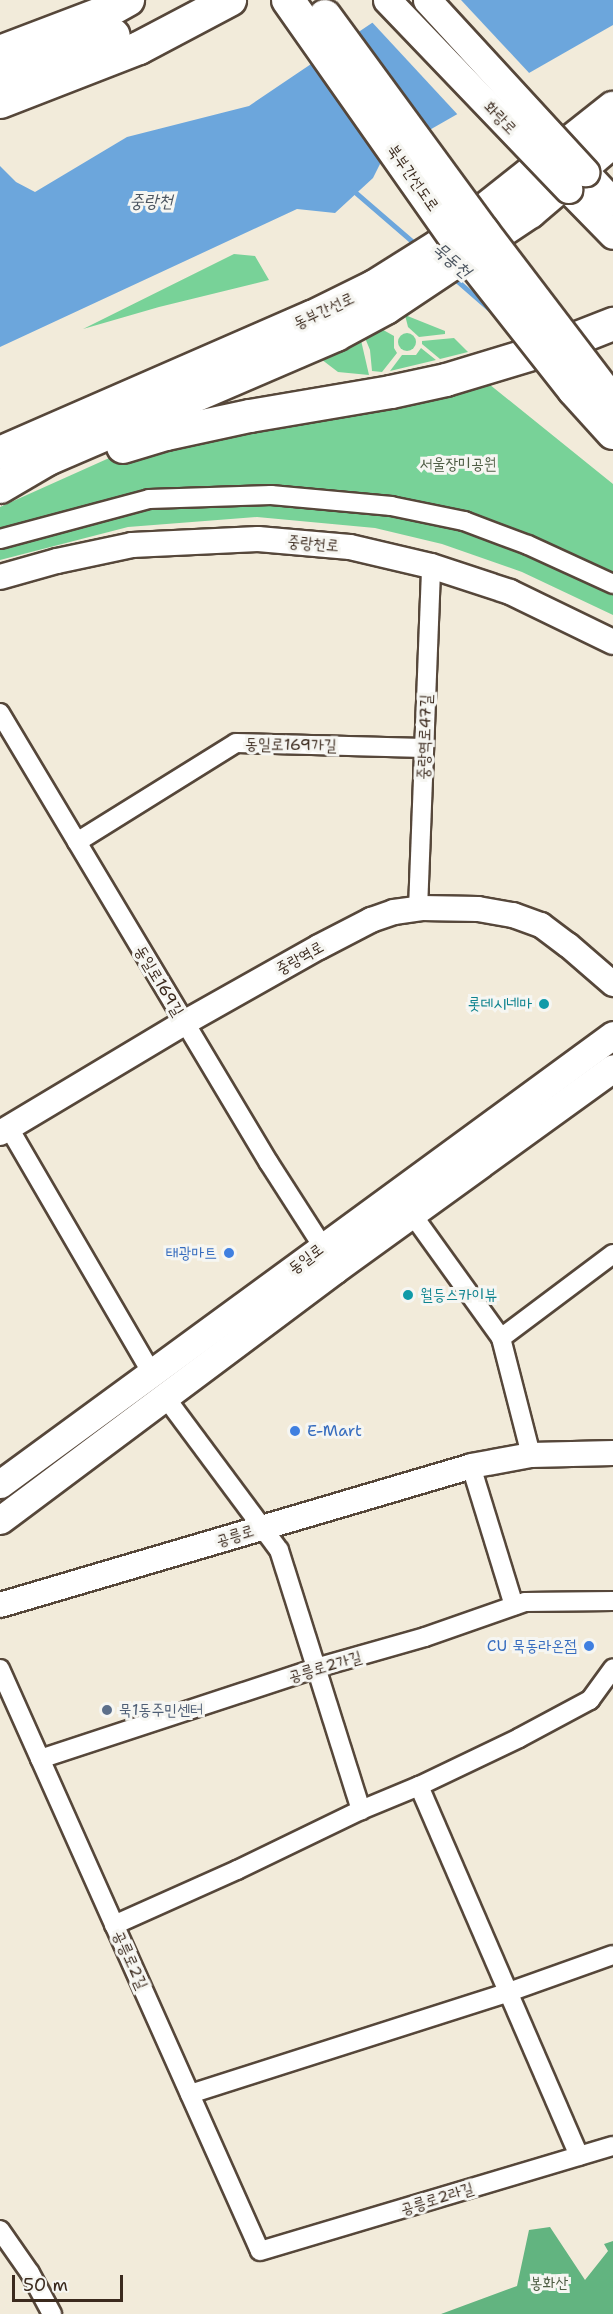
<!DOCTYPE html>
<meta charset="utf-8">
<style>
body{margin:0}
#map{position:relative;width:613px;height:2314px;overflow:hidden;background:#f2ebda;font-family:"Shantell Sans","Poor Story",sans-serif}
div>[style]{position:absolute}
.green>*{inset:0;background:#78d298}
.round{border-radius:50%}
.forest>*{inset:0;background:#62b480}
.water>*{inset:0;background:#6ca6dc}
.pier>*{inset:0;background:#f2ebda}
.stream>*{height:4.5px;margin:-2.25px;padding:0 2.25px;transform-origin:2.25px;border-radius:2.25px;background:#6ca6dc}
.roads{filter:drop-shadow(2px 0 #56473a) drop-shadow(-2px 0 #56473a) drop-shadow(0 2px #56473a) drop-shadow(0 -2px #56473a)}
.street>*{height:18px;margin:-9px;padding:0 9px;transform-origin:9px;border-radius:9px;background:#fff}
.secondary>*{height:24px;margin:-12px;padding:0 12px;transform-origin:12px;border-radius:12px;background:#fff}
.primary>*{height:27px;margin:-13.5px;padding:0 13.5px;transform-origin:13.5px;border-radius:13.5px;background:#fff}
.highway>*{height:32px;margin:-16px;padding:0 16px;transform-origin:16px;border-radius:16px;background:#fff}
.bridges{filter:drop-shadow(2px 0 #56473a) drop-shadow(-2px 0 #56473a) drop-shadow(0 2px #56473a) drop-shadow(0 -2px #56473a)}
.primary-bridge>*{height:27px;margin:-13.5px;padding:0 13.5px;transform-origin:13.5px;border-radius:13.5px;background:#fff}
.highway-bridge>*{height:32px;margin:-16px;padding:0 16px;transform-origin:16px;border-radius:16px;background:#fff}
.dots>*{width:16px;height:16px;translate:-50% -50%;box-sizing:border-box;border:3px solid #f6f6f2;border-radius:50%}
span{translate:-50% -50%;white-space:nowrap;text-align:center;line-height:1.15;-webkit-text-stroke:6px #f6f6f2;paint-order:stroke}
.street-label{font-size:16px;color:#3b2a1e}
.park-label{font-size:16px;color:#4d5c43}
.culture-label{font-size:16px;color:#0d838f}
.right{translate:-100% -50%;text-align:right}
.left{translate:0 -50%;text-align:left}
.shop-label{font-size:16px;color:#366cbe}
.service-label{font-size:16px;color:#4e5e75}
.water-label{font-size:18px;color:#4c5560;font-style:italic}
.scale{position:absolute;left:12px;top:2275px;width:111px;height:27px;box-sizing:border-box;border:3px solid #3b2a1e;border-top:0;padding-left:8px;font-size:18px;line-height:21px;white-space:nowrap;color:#3b2a1e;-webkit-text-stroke:4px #f6f6f2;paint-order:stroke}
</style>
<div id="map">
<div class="green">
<div style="clip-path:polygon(234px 254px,255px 256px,269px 280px,159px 307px,83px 329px)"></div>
<div style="clip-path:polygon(405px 315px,445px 331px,445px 334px,419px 337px,408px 327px)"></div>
<div style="clip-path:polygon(378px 327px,394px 336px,394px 348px,397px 353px,382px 372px,372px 371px,370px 350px,363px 333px)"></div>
<div class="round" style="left:398px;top:333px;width:18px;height:18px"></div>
<div style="clip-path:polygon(360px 336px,369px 375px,338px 372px,317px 356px)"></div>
<div style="clip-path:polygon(454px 338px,468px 352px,440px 359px,422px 344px,422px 341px)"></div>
<div style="clip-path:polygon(421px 348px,436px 360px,390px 371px,402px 355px,416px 355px)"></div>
<div style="clip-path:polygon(479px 376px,613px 484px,613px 615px,522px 572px,442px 544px,375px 528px,257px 517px,128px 527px,0 560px,0 507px,107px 459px,157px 442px)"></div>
</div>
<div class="forest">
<div style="clip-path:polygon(550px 2227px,585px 2280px,608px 2251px,604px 2244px,613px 2241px,613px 2314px,441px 2314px,517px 2286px,529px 2230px)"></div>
</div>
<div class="water">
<div style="clip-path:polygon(406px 0,613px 0,613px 25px,384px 156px,373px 178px,335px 213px,297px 209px,0 347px,0 166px,16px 182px,35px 192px,127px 137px,249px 106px)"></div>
</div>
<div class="pier">
<div style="clip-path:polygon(401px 0,461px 0,531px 75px,459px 116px,370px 20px)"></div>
</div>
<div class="stream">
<div style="left:354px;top:191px;width:84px;rotate:40.7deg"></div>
<div style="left:453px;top:277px;width:52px;rotate:41.1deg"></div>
</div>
<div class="roads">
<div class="street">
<div style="left:0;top:539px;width:154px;rotate:-15deg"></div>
<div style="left:149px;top:499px;width:122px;rotate:-1.9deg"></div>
<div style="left:271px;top:495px;width:121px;rotate:5.2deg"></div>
<div style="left:391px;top:506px;width:75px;rotate:11.6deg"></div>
<div style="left:464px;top:521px;width:68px;rotate:20.6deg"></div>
<div style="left:528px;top:545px;width:94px;rotate:24.6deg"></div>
<div style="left:0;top:713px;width:524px;rotate:59.13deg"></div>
<div style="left:269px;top:1163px;width:100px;rotate:57.3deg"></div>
<div style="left:77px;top:842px;width:187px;rotate:-31.9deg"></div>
<div style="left:236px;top:743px;width:188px;rotate:1.5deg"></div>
<div style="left:418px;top:909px;width:343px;rotate:-87.8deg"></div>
<div style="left:9px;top:1128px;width:285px;rotate:59.8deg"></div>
<div style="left:412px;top:1214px;width:153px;rotate:54.3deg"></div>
<div style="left:501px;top:1338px;width:121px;rotate:75.6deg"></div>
<div style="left:501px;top:1338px;width:140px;rotate:-36.9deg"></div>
<div style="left:166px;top:1398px;width:189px;rotate:53.4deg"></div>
<div style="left:279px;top:1550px;width:273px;rotate:72.5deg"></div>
<div style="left:471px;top:1466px;width:146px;rotate:72.9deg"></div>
<div style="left:0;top:1669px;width:637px;rotate:65.93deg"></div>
<div style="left:260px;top:2251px;width:368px;rotate:-16.6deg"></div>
<div style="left:40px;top:1759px;width:291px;rotate:-18.2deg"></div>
<div style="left:316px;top:1668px;width:113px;rotate:-15.9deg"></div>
<div style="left:425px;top:1637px;width:106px;rotate:-19.3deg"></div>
<div style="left:525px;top:1602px;width:88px;rotate:-0.7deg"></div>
<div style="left:419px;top:1786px;width:403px;rotate:66.6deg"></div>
<div style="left:114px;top:1925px;width:135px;rotate:-24.1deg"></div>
<div style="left:237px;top:1870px;width:138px;rotate:-25.8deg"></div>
<div style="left:361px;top:1810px;width:63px;rotate:-22.5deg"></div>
<div style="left:419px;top:1786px;width:111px;rotate:-25.6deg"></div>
<div style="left:519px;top:1738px;width:81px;rotate:-28.2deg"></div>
<div style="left:590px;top:1700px;width:39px;rotate:-54deg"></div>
<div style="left:190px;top:2094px;width:335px;rotate:-17.7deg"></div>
<div style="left:509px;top:1992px;width:110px;rotate:-19.6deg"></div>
<div style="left:0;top:2230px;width:52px;rotate:55.1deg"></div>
<div style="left:30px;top:2273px;width:47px;rotate:61.8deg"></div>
</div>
<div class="secondary">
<div style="left:0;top:577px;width:59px;rotate:-15.7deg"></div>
<div style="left:57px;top:561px;width:77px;rotate:-12deg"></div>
<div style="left:132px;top:545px;width:126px;rotate:-2.7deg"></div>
<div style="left:258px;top:539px;width:92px;rotate:5deg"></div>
<div style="left:350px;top:547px;width:83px;rotate:13.2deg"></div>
<div style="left:431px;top:566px;width:83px;rotate:18.2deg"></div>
<div style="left:510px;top:592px;width:114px;rotate:25.9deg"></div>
<div style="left:0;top:1133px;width:214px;rotate:-30.9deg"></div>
<div style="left:184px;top:1023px;width:155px;rotate:-29.4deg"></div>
<div style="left:319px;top:947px;width:59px;rotate:-27.4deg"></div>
<div style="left:371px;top:920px;width:24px;rotate:-19deg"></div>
<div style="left:394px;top:912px;width:28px;rotate:-8deg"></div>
<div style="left:422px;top:908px;width:56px;rotate:1deg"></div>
<div style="left:478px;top:909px;width:36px;rotate:10deg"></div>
<div style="left:513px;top:915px;width:30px;rotate:20deg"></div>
<div style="left:541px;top:925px;width:34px;rotate:37deg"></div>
<div style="left:568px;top:945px;width:60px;rotate:40.9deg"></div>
<div style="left:0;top:1605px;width:491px;rotate:-16.4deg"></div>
<div style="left:471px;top:1466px;width:61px;rotate:-10.4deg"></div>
<div style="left:531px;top:1455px;width:82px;rotate:-1.4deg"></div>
</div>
<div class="primary">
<div style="left:585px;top:172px;width:41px;rotate:47deg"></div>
<div style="left:568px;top:189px;width:64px;rotate:45.6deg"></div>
<div style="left:0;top:1484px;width:760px;rotate:-36.22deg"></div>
<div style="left:0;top:1520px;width:417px;rotate:-36.8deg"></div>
<div style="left:334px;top:1270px;width:344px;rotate:-35.9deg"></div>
</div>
<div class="highway">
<div style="left:0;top:52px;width:116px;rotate:-20.8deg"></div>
<div style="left:108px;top:11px;width:23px;rotate:-29deg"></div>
<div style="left:0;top:77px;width:121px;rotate:-20.2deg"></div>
<div style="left:0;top:102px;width:149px;rotate:-21.2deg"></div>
<div style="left:139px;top:48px;width:103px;rotate:-27.8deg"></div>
<div style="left:123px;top:447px;width:45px;rotate:-16.8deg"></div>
<div style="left:166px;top:434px;width:86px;rotate:-12.1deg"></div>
<div style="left:250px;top:416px;width:143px;rotate:-9.7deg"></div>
<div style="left:391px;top:392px;width:56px;rotate:-12.3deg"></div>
<div style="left:446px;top:380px;width:111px;rotate:-16.8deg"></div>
<div style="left:552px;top:348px;width:66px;rotate:-21.5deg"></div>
<div style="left:0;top:453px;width:340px;rotate:-23.6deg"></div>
<div style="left:312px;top:317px;width:70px;rotate:-26.2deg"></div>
<div style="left:375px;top:286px;width:77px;rotate:-32.2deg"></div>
<div style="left:440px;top:245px;width:221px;rotate:-38.4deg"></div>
<div style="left:0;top:487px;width:56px;rotate:-30.3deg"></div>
<div style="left:48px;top:459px;width:314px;rotate:-23.3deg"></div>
<div style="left:336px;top:335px;width:57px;rotate:-28.4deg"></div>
<div style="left:386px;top:308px;width:173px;rotate:-33.7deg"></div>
<div style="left:530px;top:212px;width:109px;rotate:-40.5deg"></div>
</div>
</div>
<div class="bridges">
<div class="primary-bridge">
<div style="left:387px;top:0;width:262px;rotate:46.2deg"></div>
<div style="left:427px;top:0;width:234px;rotate:47.4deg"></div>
</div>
<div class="highway-bridge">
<div style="left:288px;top:0;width:304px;rotate:54.9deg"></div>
<div style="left:463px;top:249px;width:179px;rotate:51.8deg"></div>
<div style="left:574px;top:390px;width:58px;rotate:47.8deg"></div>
<div style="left:325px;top:16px;width:268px;rotate:53.8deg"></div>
<div style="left:483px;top:232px;width:210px;rotate:52.7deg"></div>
</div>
</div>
<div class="dots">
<div style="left:544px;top:1004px;background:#0f9aa8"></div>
<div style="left:229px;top:1253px;background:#3f7fe0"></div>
<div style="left:408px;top:1295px;background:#0f9aa8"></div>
<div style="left:295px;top:1431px;background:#3f7fe0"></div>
<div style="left:589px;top:1646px;background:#3f7fe0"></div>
<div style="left:107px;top:1710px;background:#5c6f8a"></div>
</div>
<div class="street-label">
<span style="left:500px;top:118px;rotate:46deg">화랑로</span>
<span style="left:413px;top:178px;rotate:55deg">북부간선도로</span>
<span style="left:324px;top:311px;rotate:-25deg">동부간선로</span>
<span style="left:313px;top:544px;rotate:5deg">중랑천로</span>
<span style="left:425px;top:737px;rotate:-88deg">중랑역로47길</span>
<span style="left:291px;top:745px;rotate:1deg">동일로169가길</span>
<span style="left:300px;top:958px;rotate:-29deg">중랑역로</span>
<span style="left:159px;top:981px;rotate:59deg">동일로169길</span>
<span style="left:306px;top:1259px;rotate:-37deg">동일로</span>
<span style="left:235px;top:1536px;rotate:-17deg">공릉로</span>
<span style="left:325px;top:1667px;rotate:-16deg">공릉로2가길</span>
<span style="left:130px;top:1960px;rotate:66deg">공릉로2길</span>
<span style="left:437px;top:2199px;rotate:-17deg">공릉로2라길</span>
</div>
<div class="park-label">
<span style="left:458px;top:464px">서울장미공원</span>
<span style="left:549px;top:2283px">봉화산</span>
</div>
<div class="culture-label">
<span class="right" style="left:532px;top:1004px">롯데시네마</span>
<span class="left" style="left:420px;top:1295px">월등스카이뷰</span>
</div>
<div class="shop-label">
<span class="right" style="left:217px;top:1253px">태광마트</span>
<span class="left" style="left:307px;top:1431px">E-Mart</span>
<span class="right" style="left:577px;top:1646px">CU 묵동라온점</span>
</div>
<div class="service-label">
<span class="left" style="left:119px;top:1710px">묵1동주민센터</span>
</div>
<div class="water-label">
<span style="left:151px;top:201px">중랑천</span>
<span style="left:452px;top:260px;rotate:41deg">묵동천</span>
</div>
<div class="scale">50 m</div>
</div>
